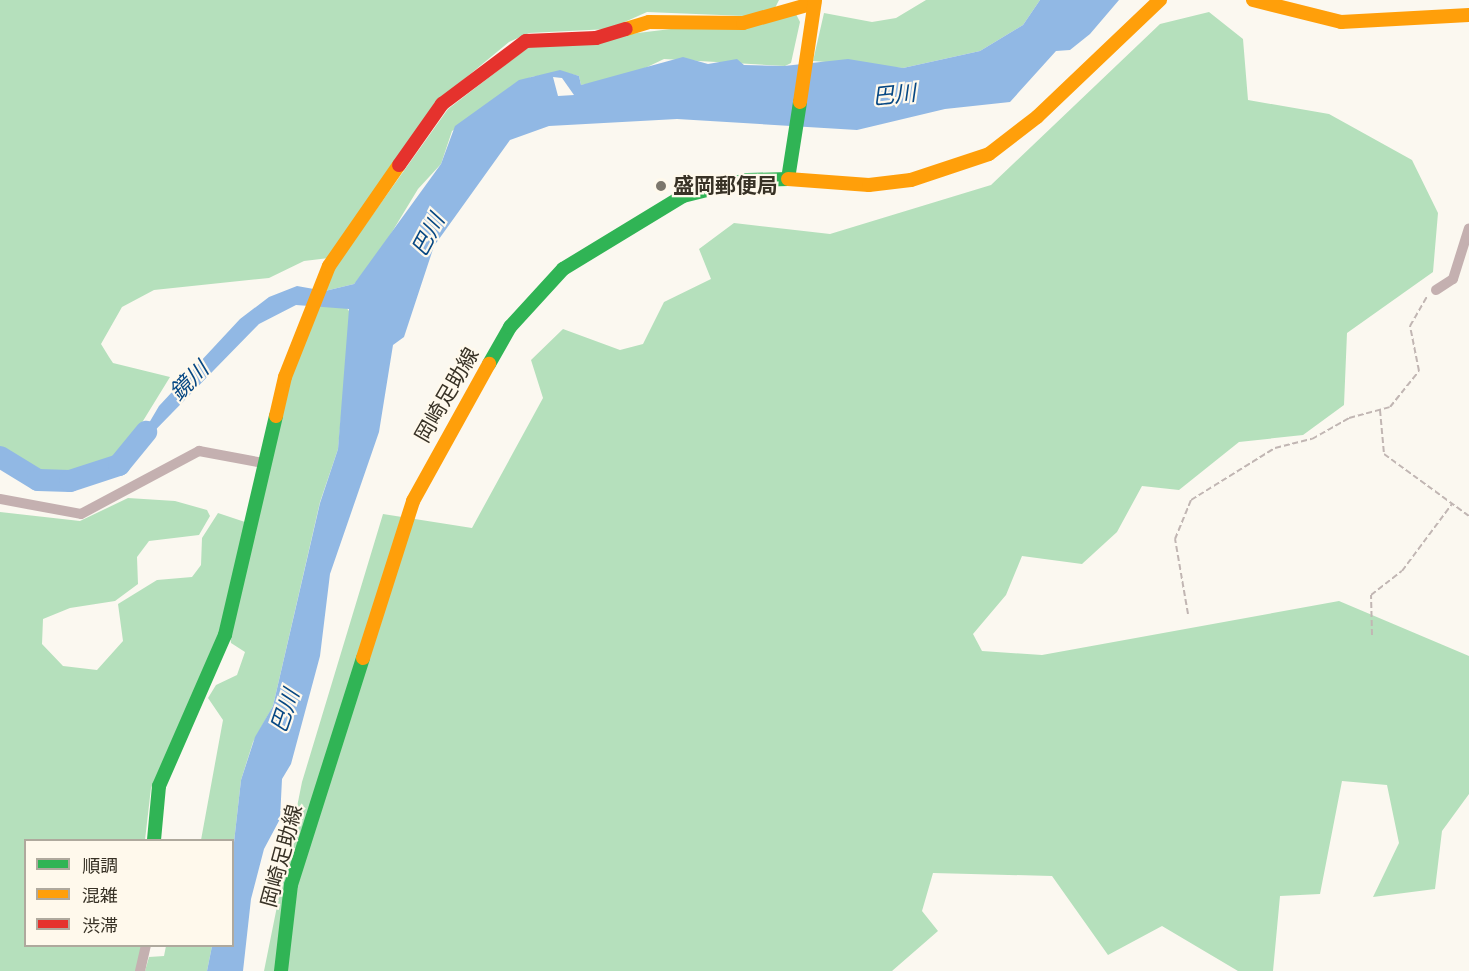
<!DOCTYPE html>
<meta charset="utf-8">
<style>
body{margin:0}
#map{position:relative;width:1469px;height:971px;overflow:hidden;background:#fbf8f0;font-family:Helvetica,"Noto Sans JP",sans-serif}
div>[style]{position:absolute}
.forest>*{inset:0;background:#b5e0bc}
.water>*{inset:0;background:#91b8e4}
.river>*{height:22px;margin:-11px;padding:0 11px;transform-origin:11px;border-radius:11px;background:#91b8e4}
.path>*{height:2px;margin-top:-1px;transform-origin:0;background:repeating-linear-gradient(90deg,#c1b6b3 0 6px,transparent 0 9px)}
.street>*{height:10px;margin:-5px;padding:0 5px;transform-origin:5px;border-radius:5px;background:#c4b0b0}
.fast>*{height:14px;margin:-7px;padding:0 7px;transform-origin:7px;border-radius:7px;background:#30b455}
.slow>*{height:14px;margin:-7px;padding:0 7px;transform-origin:7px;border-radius:7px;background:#ff9f0a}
.jam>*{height:14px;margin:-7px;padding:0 7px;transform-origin:7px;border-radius:7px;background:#e5322d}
.dots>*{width:16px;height:16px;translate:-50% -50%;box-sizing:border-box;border:3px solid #fff9ec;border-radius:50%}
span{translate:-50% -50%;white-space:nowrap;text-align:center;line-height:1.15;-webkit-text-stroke:4.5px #fff9ec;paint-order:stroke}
.poi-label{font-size:21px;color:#383226;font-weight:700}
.left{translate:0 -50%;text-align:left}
.street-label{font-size:21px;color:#383226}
.water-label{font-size:22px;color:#064783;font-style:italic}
.legend{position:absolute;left:24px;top:839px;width:210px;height:108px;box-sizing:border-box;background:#fff9ec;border:2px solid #afa99d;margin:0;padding:8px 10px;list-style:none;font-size:18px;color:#383226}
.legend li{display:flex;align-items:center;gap:12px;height:30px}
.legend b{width:30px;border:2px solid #afa99d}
</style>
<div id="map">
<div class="forest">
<div style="clip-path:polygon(0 0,779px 0,775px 8px,745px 16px,647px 12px,609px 29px,529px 33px,509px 42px,440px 99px,329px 258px,304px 261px,269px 278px,154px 290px,122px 307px,101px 344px,109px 357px,113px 363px,170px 377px,119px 460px,94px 472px,52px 478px,20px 467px,0 450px)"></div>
<div style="clip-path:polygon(926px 0,1040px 0,1023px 25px,980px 51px,903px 68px,813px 61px,824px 13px,872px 22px,896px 18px)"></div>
<div style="clip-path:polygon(1209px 12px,1243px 39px,1248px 100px,1329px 114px,1412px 160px,1438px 213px,1433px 272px,1347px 333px,1344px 405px,1303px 435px,1239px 442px,1179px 490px,1142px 486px,1117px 532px,1082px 564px,1022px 556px,1006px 595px,973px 634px,982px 651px,1042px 655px,1339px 601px,1469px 656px,1469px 794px,1442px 831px,1435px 889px,1373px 897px,1399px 843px,1387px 785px,1342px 781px,1320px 894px,1280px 896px,1273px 971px,1238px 971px,1162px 926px,1108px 955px,1052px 876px,933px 873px,922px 911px,938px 931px,892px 971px,264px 971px,302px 782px,383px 514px,472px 528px,543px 398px,531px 360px,563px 329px,620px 350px,643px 344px,664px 302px,711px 279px,699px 249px,734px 223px,830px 234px,991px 185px,1160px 24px)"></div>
<div style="clip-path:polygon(796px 14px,800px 22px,791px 63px,785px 66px,664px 59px,626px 77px,581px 85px,579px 76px,563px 72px,531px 77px,452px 131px,441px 164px,418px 189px,375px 260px,354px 284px,325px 291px,336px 266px,448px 109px,530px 46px)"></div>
<div style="clip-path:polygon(320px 306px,346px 307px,351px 314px,338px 449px,320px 502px,273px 706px,253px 742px,241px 780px,233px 851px,232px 840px,201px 840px,223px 720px,208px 698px,216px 685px,237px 675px,245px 652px,231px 643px,230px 635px,291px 377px)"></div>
<div style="clip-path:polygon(128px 498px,175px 501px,207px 510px,210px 516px,199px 535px,149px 541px,137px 557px,138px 584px,115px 601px,70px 608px,43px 619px,42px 644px,63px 666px,97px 670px,123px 641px,118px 604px,157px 580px,192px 577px,201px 565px,202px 538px,218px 513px,245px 522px,220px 635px,151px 788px,145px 840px,26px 840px,26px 946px,142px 946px,136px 971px,0 971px,0 512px,80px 521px)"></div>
<div style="clip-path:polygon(166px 946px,212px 946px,207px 971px,145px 971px,149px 957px,164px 956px)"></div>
</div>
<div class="water">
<div style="clip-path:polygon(evenodd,1040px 0,1119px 0,1090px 34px,1070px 50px,1056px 51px,1010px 102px,945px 109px,857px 130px,677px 119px,549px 126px,510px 140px,434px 246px,404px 337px,393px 345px,379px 432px,330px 574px,320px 656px,291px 764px,282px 779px,280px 819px,264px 849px,251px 899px,243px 971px,207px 971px,212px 946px,232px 946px,233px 851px,241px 780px,255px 737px,273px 706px,320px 503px,338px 449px,349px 309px,296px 305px,259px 324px,129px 457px,159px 406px,240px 319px,269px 297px,297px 286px,325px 291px,354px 284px,441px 164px,455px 126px,519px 80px,560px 70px,579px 76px,581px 85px,683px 57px,708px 64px,737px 59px,744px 65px,784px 66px,848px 59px,903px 68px,980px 51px,1023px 25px,1040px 0,553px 77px,562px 78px,574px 95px,558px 96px,553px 77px)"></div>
</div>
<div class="river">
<div style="left:0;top:457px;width:44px;rotate:31.2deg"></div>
<div style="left:38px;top:480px;width:32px;rotate:2deg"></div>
<div style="left:70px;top:481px;width:52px;rotate:-18.1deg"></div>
<div style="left:119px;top:465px;width:43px;rotate:-50.7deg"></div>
</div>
<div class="path">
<div style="left:1380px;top:410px;width:44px;rotate:84.8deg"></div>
<div style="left:1384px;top:454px;width:105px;rotate:36.1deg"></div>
<div style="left:1188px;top:614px;width:76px;rotate:-99.8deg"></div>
<div style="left:1175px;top:539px;width:42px;rotate:-67.7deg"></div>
<div style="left:1191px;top:500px;width:99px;rotate:-31.8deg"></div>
<div style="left:1275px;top:448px;width:38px;rotate:-14deg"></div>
<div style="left:1312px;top:439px;width:43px;rotate:-29.6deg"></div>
<div style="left:1349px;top:418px;width:42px;rotate:-15deg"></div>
<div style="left:1390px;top:407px;width:46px;rotate:-51.1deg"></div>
<div style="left:1419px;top:371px;width:46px;rotate:-101.3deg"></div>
<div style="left:1410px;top:326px;width:34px;rotate:-60deg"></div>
<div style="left:1372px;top:635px;width:40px;rotate:-91.4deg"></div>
<div style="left:1371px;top:595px;width:39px;rotate:-38deg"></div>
<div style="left:1402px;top:571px;width:84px;rotate:-53.3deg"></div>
</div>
<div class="street">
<div style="left:1436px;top:290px;width:20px;rotate:-33deg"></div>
<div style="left:1453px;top:279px;width:53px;rotate:-72.6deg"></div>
<div style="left:0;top:499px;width:82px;rotate:10.5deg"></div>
<div style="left:81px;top:514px;width:134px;rotate:-28.1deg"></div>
<div style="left:199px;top:451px;width:65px;rotate:10.6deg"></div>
<div style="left:140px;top:971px;width:26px;rotate:-77deg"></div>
</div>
<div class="fast">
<div style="left:489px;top:364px;width:43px;rotate:-60.4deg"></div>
<div style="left:510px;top:327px;width:79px;rotate:-47.6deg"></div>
<div style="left:563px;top:269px;width:140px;rotate:-31.3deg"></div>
<div style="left:683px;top:196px;width:66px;rotate:-14deg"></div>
<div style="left:747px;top:180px;width:41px;rotate:-1.4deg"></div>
<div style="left:788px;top:179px;width:78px;rotate:-81.1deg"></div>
<div style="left:154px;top:840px;width:54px;rotate:-84.7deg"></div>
<div style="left:159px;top:786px;width:165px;rotate:-66.4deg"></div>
<div style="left:225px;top:635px;width:225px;rotate:-76.9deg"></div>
<div style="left:281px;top:971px;width:87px;rotate:-83.4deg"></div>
<div style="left:291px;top:885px;width:238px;rotate:-72.4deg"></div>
</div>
<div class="slow">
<div style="left:1253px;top:0;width:91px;rotate:14deg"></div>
<div style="left:1341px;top:22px;width:128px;rotate:-3.1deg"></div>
<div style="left:626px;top:29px;width:24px;rotate:-17deg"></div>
<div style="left:649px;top:22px;width:94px;rotate:0.6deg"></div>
<div style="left:743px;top:23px;width:74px;rotate:-15.7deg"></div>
<div style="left:800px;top:102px;width:103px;rotate:-81.6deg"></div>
<div style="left:788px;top:179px;width:81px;rotate:4.2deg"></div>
<div style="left:869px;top:185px;width:42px;rotate:-6.8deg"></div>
<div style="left:911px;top:180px;width:82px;rotate:-18.4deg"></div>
<div style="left:989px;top:154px;width:61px;rotate:-37.6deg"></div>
<div style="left:1037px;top:117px;width:170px;rotate:-43.6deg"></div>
<div style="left:276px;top:416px;width:40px;rotate:-77deg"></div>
<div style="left:285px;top:377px;width:119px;rotate:-68.4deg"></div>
<div style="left:329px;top:266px;width:123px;rotate:-55.3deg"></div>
<div style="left:363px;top:658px;width:165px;rotate:-72.3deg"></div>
<div style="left:413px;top:501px;width:157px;rotate:-61deg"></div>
</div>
<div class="jam">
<div style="left:399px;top:165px;width:75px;rotate:-54.8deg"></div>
<div style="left:442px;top:104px;width:105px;rotate:-36.9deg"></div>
<div style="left:526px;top:41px;width:70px;rotate:-2.5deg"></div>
<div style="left:596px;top:38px;width:31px;rotate:-17deg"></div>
</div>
<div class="dots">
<div style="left:661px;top:186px;background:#7c776d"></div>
</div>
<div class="poi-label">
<span class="left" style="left:673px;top:186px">盛岡郵便局</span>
</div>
<div class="street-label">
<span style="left:447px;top:395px;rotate:-60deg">岡崎足助線</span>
<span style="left:282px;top:856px;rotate:-75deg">岡崎足助線</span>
</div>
<div class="water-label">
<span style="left:894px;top:95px;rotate:-6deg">巴川</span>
<span style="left:428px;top:235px;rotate:-62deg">巴川</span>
<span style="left:189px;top:381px;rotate:-45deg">鏡川</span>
<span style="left:285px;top:711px;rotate:-71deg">巴川</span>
</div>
<ul class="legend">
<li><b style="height:8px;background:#30b455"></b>順調</li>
<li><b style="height:8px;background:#ff9f0a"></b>混雑</li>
<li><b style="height:8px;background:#e5322d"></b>渋滞</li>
</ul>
</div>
